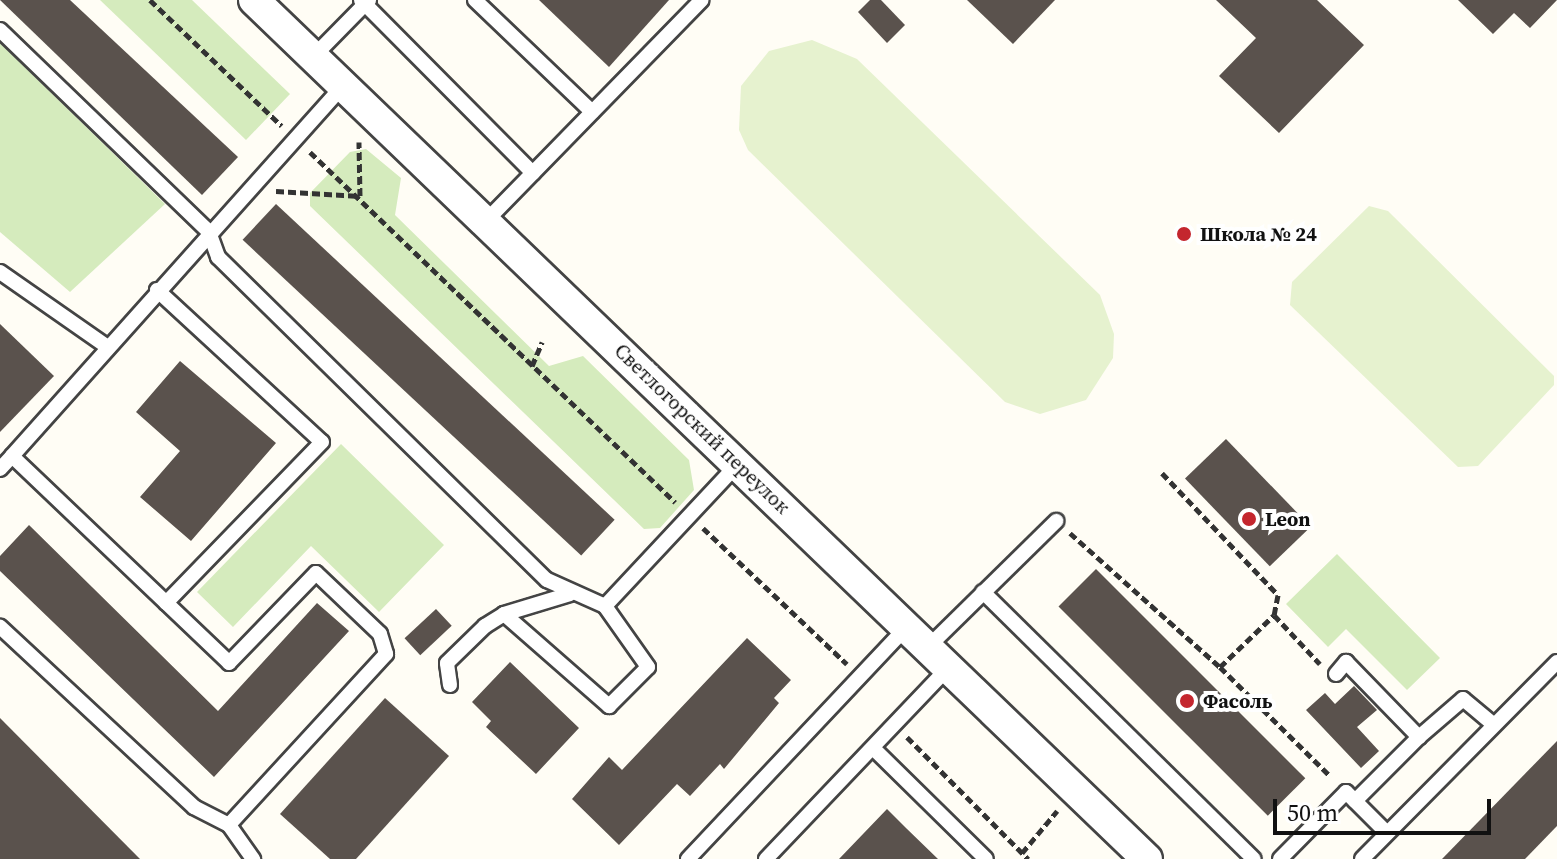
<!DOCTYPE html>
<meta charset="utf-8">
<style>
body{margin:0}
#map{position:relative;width:1557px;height:859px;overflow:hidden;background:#fffdf5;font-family:"Source Serif 4",serif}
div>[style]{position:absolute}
.green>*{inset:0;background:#d5ebbd}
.pitch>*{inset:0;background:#e6f2cf}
.building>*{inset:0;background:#5a524d;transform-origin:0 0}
.path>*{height:5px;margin-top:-2.5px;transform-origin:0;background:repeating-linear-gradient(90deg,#333 0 8px,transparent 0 12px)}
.roads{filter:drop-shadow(2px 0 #444) drop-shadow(-2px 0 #444) drop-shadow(0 2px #444) drop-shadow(0 -2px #444)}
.service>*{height:14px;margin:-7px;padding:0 7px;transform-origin:7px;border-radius:7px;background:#fff}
.minor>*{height:30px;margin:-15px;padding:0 15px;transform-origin:15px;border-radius:15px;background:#fff}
.dots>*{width:22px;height:22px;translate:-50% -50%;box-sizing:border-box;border:4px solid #fff;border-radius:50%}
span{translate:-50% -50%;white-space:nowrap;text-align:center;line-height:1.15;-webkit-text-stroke:8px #fff;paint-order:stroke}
.poi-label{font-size:20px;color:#111;font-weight:700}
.left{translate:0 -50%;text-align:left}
.street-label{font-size:20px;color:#111}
.scale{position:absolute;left:1273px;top:799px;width:218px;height:36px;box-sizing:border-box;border:4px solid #111;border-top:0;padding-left:10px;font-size:24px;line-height:28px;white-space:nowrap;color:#111;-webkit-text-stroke:6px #fff;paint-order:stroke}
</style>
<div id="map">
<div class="green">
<div style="clip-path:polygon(100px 0,192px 0,290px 94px,246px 140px)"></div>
<div style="clip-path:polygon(0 43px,165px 204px,70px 292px,0 232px)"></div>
<div style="clip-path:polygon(366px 149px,401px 178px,395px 215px,549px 366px,583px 356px,689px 460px,694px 490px,660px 528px,644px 529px,310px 206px,310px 193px,350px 152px)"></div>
<div style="clip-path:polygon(341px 444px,444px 545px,379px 612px,311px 546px,233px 627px,197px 592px)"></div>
<div style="clip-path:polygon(1337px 554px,1440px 658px,1407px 690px,1346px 629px,1328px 647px,1286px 604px)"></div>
</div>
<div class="pitch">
<div style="clip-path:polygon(812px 40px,857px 59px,1100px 295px,1114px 334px,1113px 358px,1086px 400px,1040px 414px,1005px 402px,748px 150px,739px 130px,741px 86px,769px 51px)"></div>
<div style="clip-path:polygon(1369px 206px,1388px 211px,1554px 376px,1554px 385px,1478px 466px,1458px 467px,1290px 305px,1292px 282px)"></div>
</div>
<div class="building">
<div style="clip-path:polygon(0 0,70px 0,238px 157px,202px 195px)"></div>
<div style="clip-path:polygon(539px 0,669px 0,609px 67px)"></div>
<div style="clip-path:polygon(870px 0,881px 0,905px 25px,887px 43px,858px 12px)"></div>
<div style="clip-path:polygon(967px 0,1055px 0,1013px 44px)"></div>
<div style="clip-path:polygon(1216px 0,1317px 0,1364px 45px,1279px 133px,1219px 76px,1256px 38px)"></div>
<div style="clip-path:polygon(1458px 0,1557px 0,1530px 28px,1514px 13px,1493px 34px)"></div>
<div style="left:276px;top:204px;width:463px;height:49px;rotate:43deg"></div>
<div style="clip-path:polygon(0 324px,54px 376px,0 432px)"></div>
<div style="clip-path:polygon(180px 361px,276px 443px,191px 541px,140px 497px,180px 451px,136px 412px)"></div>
<div style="left:1226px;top:439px;width:122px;height:57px;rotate:46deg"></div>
<div style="clip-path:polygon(29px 525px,218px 711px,317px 603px,349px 631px,214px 777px,0 571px,0 556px)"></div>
<div style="left:1096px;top:569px;width:296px;height:53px;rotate:45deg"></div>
<div style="left:436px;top:609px;width:23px;height:43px;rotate:47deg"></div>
<div style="clip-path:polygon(747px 638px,791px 680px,774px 698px,779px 703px,724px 769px,720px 764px,690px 796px,677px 784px,619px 845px,572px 799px,609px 757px,622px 770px)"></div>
<div style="clip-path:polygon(510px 662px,579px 728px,536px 774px,486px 727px,491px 721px,472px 702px)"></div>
<div style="clip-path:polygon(1354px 686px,1377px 710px,1357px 727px,1379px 751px,1361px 768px,1306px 710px,1325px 693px,1335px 704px)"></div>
<div style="clip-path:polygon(385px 698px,449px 756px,356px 859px,330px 859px,280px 814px)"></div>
<div style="clip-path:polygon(0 718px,140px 859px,0 859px)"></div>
<div style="clip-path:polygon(1557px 741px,1557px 826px,1525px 859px,1442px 859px)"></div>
<div style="clip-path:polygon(887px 809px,906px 828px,938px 859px,839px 859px)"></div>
</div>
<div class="path">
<div style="left:150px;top:0;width:182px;rotate:43.7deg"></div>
<div style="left:310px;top:152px;width:506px;rotate:43.8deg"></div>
<div style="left:276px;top:191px;width:84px;rotate:3.4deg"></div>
<div style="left:360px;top:196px;width:54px;rotate:-91.1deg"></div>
<div style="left:532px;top:366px;width:26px;rotate:-67deg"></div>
<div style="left:1162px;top:473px;width:168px;rotate:46.4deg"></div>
<div style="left:1278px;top:595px;width:20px;rotate:101deg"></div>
<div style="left:703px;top:528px;width:198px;rotate:43.4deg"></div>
<div style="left:1070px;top:533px;width:201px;rotate:41.8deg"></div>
<div style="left:1220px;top:667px;width:156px;rotate:44.7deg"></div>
<div style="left:1220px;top:667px;width:75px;rotate:-43.9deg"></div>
<div style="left:1274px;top:615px;width:67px;rotate:46.8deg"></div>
<div style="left:907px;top:737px;width:172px;rotate:45.2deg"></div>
<div style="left:1022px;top:853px;width:55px;rotate:-50.2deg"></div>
</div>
<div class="roads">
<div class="service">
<div style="left:361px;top:0;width:244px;rotate:45.2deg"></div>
<div style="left:475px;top:0;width:162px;rotate:43.7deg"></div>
<div style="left:0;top:30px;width:291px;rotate:44deg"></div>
<div style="left:209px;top:232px;width:27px;rotate:70deg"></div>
<div style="left:218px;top:257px;width:461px;rotate:44.5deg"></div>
<div style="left:547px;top:580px;width:64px;rotate:24.1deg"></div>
<div style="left:605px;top:606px;width:196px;rotate:-46.9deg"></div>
<div style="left:313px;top:57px;width:80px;rotate:-45.5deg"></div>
<div style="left:485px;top:222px;width:310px;rotate:-45.7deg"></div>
<div style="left:0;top:272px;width:129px;rotate:34.9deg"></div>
<div style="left:157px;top:290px;width:224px;rotate:42.7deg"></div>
<div style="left:322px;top:442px;width:224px;rotate:134.1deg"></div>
<div style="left:12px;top:456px;width:496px;rotate:-48.2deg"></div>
<div style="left:0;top:469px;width:18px;rotate:-47deg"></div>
<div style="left:12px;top:456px;width:300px;rotate:43.6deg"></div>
<div style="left:229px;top:663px;width:125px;rotate:-46deg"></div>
<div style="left:316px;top:573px;width:88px;rotate:43.6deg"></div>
<div style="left:380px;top:634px;width:21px;rotate:73deg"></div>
<div style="left:386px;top:654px;width:232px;rotate:132.6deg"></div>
<div style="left:229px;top:825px;width:39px;rotate:-153deg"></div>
<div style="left:194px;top:807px;width:265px;rotate:-137.1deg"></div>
<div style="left:983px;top:592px;width:380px;rotate:44.6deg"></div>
<div style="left:504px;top:614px;width:140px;rotate:41.2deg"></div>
<div style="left:609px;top:706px;width:55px;rotate:-45deg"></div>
<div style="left:648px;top:667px;width:75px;rotate:-125.2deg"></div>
<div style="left:928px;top:647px;width:180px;rotate:-44.5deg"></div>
<div style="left:1336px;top:674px;width:16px;rotate:-50deg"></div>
<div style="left:1346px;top:662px;width:105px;rotate:45.8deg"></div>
<div style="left:1419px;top:737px;width:58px;rotate:-40.8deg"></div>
<div style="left:1463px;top:699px;width:40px;rotate:40deg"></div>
<div style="left:450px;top:685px;width:22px;rotate:-98deg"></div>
<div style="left:447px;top:663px;width:53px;rotate:-44.2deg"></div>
<div style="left:485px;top:626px;width:22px;rotate:-32deg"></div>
<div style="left:504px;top:614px;width:69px;rotate:-16.9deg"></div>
<div style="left:873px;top:748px;width:158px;rotate:44.5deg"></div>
<div style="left:1355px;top:801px;width:91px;rotate:-45deg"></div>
<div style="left:229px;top:825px;width:42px;rotate:54.8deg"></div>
<div style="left:688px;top:859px;width:319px;rotate:-46.7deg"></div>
<div style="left:766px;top:859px;width:264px;rotate:-46.4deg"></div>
<div style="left:1280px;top:859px;width:94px;rotate:-45.4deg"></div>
<div style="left:1346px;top:792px;width:58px;rotate:45deg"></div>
<div style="left:1362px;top:859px;width:277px;rotate:-45.3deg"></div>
</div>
<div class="minor">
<div style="left:254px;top:0;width:1239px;rotate:43.89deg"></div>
</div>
</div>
<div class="dots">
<div style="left:1184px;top:234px;background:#c4262e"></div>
<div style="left:1249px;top:519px;background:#c4262e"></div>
<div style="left:1187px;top:701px;background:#c4262e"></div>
</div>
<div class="poi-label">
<span class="left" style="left:1200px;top:234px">Школа № 24</span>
<span class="left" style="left:1265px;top:519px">Leon</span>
<span class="left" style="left:1203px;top:701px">Фасоль</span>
</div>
<div class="street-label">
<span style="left:702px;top:429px;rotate:44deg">Светлогорский переулок</span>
</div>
<div class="scale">50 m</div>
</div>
